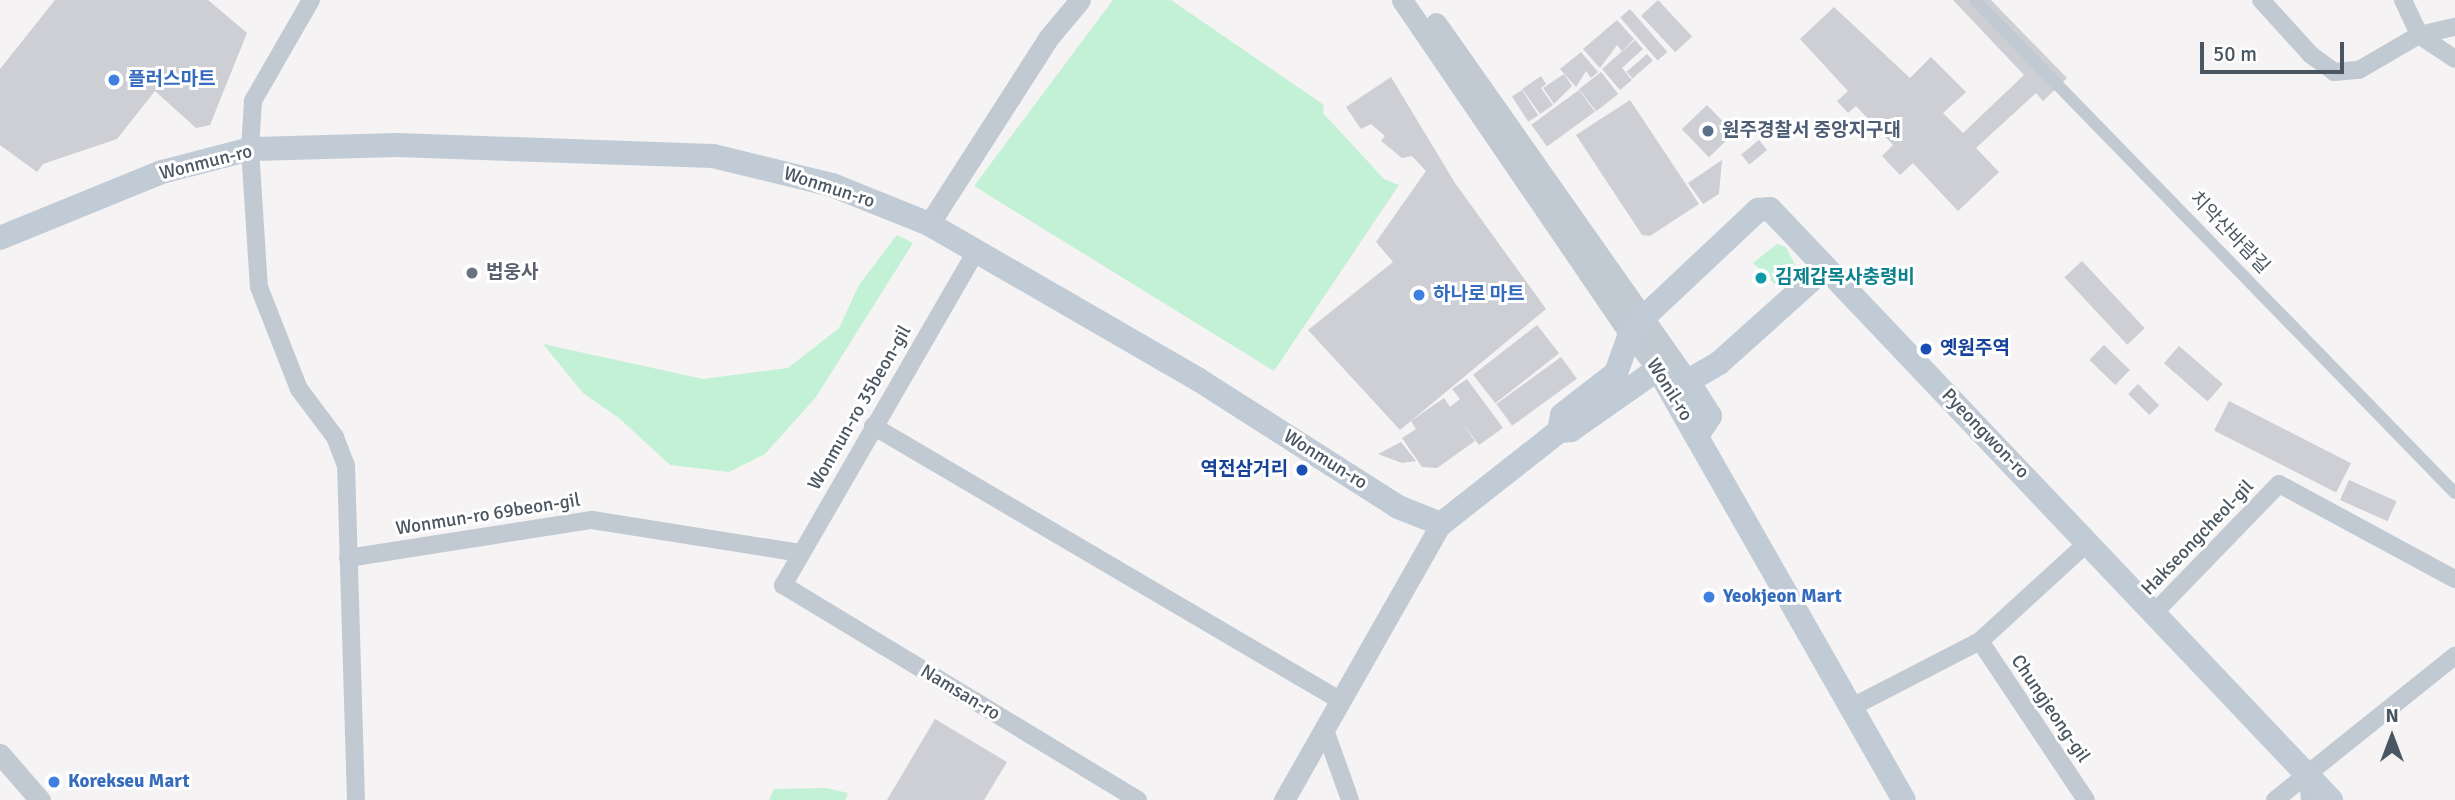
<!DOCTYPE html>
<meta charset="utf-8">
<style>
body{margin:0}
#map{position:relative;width:2455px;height:800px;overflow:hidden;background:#f5f3f3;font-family:Signika,"Noto Sans KR",sans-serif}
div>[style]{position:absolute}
.green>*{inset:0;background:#c3f1d5}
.building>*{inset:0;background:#cdcfd5;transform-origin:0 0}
.pedestrian>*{height:12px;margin:-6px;padding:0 6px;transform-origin:6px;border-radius:6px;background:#c1cad2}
.minor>*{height:18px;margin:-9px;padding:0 9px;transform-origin:9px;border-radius:9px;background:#c1cad2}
.tertiary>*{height:21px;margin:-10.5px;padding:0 10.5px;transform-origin:10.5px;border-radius:10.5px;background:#c1cad2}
.secondary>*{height:24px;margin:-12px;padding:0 12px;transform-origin:12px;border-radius:12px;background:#c1cbd6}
.dots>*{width:19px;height:19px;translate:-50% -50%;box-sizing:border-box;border:4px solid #fff;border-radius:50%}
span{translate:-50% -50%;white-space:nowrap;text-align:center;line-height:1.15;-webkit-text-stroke:6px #fff;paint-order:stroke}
.shop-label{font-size:19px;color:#366cbe;font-weight:700}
.left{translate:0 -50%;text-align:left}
.service-label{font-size:19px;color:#4e5e75;font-weight:700}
.street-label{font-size:19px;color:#4a5661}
.worship-label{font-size:19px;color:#5b616d;font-weight:700}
.culture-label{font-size:19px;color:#0d838f;font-weight:700}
.transit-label{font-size:19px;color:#164399;font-weight:700}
.right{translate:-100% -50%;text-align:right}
.north{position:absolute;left:2357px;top:702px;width:70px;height:70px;-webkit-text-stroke:5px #fff;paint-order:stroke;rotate:0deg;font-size:19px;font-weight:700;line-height:28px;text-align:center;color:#4a5661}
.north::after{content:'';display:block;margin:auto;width:24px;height:32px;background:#4a5661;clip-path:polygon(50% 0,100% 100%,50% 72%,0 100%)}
.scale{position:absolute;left:2200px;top:42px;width:144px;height:32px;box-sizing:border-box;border:4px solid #4a5661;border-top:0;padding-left:9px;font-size:21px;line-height:24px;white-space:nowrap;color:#4a5661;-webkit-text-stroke:5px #fff;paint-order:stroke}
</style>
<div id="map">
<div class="green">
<div style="clip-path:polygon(1113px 0,1171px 0,1324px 105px,1323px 113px,1384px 179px,1399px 185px,1274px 371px,974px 186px)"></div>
<div style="clip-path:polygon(897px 235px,913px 243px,816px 397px,765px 454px,729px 472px,670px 465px,619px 418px,583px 393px,543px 344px,703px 379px,788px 368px,839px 328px,859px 285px)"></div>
<div style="clip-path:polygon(1777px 244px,1786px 247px,1795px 265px,1775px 284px,1753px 263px)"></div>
<div style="clip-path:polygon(826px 788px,848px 793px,845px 800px,769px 800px,774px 789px)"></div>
</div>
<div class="building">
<div style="clip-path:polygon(55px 0,208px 0,247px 33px,210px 125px,196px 128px,155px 91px,117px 139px,43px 164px,37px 172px,0 145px,0 69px)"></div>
<div style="left:1658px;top:0;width:50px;height:23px;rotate:47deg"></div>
<div style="clip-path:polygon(1953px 0,1991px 0,2067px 78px,2043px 101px,2036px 93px,1976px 148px,1999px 172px,1958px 211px,1913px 163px,1900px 175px,1882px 156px,1893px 145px,1856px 106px,1848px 113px,1837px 101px,1848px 91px,1800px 39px,1834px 7px,1910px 78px,1931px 57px,1966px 92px,1943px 113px,1963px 133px,2024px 75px)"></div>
<div style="left:1630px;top:9px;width:57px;height:13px;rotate:49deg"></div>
<div style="clip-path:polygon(1617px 20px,1634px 39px,1622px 51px,1617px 45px,1600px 68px,1583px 49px)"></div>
<div style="clip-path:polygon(1635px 40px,1643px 49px,1622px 68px,1632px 80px,1620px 90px,1602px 69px)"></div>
<div style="clip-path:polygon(1581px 52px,1598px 72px,1591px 78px,1586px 71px,1576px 87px,1560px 69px)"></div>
<div style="left:1647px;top:54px;width:9px;height:27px;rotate:49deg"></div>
<div style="left:1601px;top:72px;width:28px;height:28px;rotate:52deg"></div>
<div style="clip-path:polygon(1564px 74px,1572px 86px,1554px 104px,1543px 88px)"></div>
<div style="clip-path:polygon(1541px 76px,1546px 84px,1541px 88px,1553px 105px,1540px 114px,1522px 89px)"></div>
<div style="clip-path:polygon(1391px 77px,1455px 183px,1546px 309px,1400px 430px,1308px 330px,1393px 262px,1376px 242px,1426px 171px,1412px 156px,1402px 158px,1381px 141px,1385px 136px,1371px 124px,1361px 129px,1346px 107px)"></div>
<div style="left:1522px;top:90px;width:30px;height:12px;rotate:57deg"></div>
<div style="left:1579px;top:90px;width:27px;height:59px;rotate:54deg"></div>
<div style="clip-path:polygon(1630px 100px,1699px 204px,1650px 236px,1642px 235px,1576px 135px)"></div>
<div style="left:1707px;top:105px;width:39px;height:35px;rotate:46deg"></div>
<div style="left:1759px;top:140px;width:13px;height:23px;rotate:51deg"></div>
<div style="clip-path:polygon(1722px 160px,1719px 194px,1703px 204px,1688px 183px)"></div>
<div style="left:2082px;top:261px;width:92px;height:24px;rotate:47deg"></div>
<div style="left:1537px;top:325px;width:36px;height:81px;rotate:52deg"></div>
<div style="left:2104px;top:345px;width:36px;height:21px;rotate:44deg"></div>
<div style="left:2179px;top:346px;width:58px;height:23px;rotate:41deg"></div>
<div style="left:1561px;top:357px;width:27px;height:80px;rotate:54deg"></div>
<div style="clip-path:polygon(1467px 379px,1503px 428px,1479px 445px,1458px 417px,1475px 441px,1437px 468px,1422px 467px,1402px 438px,1416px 429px,1411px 421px,1444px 398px,1450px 407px,1460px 399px,1452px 389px)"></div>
<div style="left:2138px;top:384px;width:30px;height:14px;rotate:45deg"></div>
<div style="left:2229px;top:401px;width:137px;height:33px;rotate:27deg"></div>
<div style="clip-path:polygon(1401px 442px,1416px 461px,1402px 463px,1378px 454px)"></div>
<div style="left:2349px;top:480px;width:52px;height:22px;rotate:24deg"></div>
<div style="clip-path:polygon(935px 719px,1007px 762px,984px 800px,887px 800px)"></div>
</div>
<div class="pedestrian">
<div style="left:1975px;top:0;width:688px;rotate:45.77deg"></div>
</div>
<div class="minor">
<div style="left:311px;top:0;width:116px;rotate:119.9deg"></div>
<div style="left:253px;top:101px;width:48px;rotate:93.6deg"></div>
<div style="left:250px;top:149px;width:138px;rotate:86.3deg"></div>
<div style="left:259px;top:287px;width:110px;rotate:68.6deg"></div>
<div style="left:299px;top:389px;width:60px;rotate:53.1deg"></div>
<div style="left:335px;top:437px;width:30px;rotate:69deg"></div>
<div style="left:346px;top:465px;width:335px;rotate:88.3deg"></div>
<div style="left:2261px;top:0;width:74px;rotate:47.7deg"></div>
<div style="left:2311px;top:55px;width:29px;rotate:36deg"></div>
<div style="left:2334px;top:72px;width:25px;rotate:-5deg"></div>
<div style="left:2359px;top:70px;width:69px;rotate:-30.3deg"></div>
<div style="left:2419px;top:35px;width:37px;rotate:-13deg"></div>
<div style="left:2403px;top:0;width:38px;rotate:65deg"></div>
<div style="left:2419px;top:35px;width:43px;rotate:33.7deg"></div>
<div style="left:975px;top:253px;width:384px;rotate:120deg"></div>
<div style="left:783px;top:585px;width:415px;rotate:31.2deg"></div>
<div style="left:873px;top:426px;width:543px;rotate:30.44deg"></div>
<div style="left:348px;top:558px;width:247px;rotate:-8.9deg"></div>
<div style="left:592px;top:520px;width:211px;rotate:9deg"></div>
<div style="left:2153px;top:614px;width:181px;rotate:-45.9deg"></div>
<div style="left:2279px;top:484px;width:200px;rotate:28.4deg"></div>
<div style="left:1980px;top:641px;width:191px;rotate:56.3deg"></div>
<div style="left:1852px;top:707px;width:144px;rotate:-27.3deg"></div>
<div style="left:1980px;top:641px;width:148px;rotate:-42.5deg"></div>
<div style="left:1325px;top:730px;width:74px;rotate:70.3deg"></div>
<div style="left:2308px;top:778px;width:22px;rotate:85deg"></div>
<div style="left:2275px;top:800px;width:231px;rotate:-38.7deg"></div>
</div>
<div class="tertiary">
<div style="left:1402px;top:0;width:404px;rotate:55.7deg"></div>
<div style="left:1630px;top:334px;width:45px;rotate:51.3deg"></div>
<div style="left:1658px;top:369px;width:17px;rotate:21deg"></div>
<div style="left:1436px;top:23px;width:436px;rotate:54.9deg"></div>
<div style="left:929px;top:224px;width:222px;rotate:-57.3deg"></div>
<div style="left:1049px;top:37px;width:48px;rotate:-50deg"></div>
<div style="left:0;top:754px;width:61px;rotate:49deg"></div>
<div style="left:1284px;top:800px;width:318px;rotate:-60.4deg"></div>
</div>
<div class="secondary">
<div style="left:0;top:238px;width:175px;rotate:-22.2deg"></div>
<div style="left:162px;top:172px;width:91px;rotate:-14.6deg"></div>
<div style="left:250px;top:149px;width:147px;rotate:-1.6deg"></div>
<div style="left:397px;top:145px;width:316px;rotate:2deg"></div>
<div style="left:713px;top:156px;width:122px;rotate:13.7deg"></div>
<div style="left:832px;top:185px;width:105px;rotate:21.9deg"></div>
<div style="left:929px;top:224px;width:312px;rotate:30deg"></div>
<div style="left:1199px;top:380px;width:236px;rotate:32.5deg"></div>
<div style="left:1398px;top:507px;width:46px;rotate:21.6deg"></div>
<div style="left:1441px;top:524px;width:150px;rotate:-38.2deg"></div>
<div style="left:1559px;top:431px;width:12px;rotate:-5deg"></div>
<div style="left:1571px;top:430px;width:106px;rotate:-35deg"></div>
<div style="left:1658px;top:369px;width:496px;rotate:60.3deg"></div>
<div style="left:1559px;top:431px;width:16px;rotate:-79deg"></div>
<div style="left:1562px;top:415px;width:68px;rotate:-37.9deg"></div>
<div style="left:1616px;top:373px;width:41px;rotate:-70.3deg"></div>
<div style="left:1630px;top:334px;width:21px;rotate:-51deg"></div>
<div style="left:1643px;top:318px;width:158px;rotate:-43.2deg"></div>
<div style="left:1758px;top:210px;width:12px;rotate:-5deg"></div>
<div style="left:1770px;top:209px;width:815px;rotate:46.49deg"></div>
<div style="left:1697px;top:436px;width:24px;rotate:-57deg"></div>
<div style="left:1710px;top:416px;width:41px;rotate:-122.2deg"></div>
<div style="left:1688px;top:381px;width:36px;rotate:-30deg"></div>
<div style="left:1719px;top:363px;width:142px;rotate:-41.9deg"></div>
</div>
<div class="dots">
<div style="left:114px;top:80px;background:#3f7fe0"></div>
<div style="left:1708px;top:131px;background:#5c6f8a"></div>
<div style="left:472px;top:273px;background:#6b7280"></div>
<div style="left:1761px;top:278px;background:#0f9aa8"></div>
<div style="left:1419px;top:295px;background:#3f7fe0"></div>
<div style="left:1926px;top:349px;background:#1a4fb4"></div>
<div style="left:1302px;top:470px;background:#1a4fb4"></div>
<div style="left:1709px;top:597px;background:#3f7fe0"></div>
<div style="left:54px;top:782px;background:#3f7fe0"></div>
</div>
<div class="shop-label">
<span class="left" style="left:128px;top:80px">플러스마트</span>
<span class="left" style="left:1433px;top:295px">하나로 마트</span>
<span class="left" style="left:1723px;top:597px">Yeokjeon Mart</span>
<span class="left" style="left:68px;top:782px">Korekseu Mart</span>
</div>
<div class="service-label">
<span class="left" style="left:1722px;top:131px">원주경찰서 중앙지구대</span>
</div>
<div class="street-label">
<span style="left:206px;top:163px;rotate:-14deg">Wonmun-ro</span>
<span style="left:829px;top:188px;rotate:18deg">Wonmun-ro</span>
<span style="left:2229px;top:233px;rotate:46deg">치악산바람길</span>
<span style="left:1669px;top:390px;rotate:58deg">Wonil-ro</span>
<span style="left:860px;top:408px;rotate:-60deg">Wonmun-ro 35beon-gil</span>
<span style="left:1985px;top:434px;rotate:46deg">Pyeongwon-ro</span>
<span style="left:1325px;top:460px;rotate:32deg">Wonmun-ro</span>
<span style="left:488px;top:515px;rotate:-9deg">Wonmun-ro 69beon-gil</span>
<span style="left:2198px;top:538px;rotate:-46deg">Hakseongcheol-gil</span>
<span style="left:960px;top:693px;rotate:31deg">Namsan-ro</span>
<span style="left:2050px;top:709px;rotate:56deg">Chungjeong-gil</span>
</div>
<div class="worship-label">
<span class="left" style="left:486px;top:273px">법웅사</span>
</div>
<div class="culture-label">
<span class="left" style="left:1775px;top:278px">김제갑목사충령비</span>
</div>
<div class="transit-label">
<span class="left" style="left:1940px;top:349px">옛원주역</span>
<span class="right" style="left:1288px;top:470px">역전삼거리</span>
</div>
<div class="north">N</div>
<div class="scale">50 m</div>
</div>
